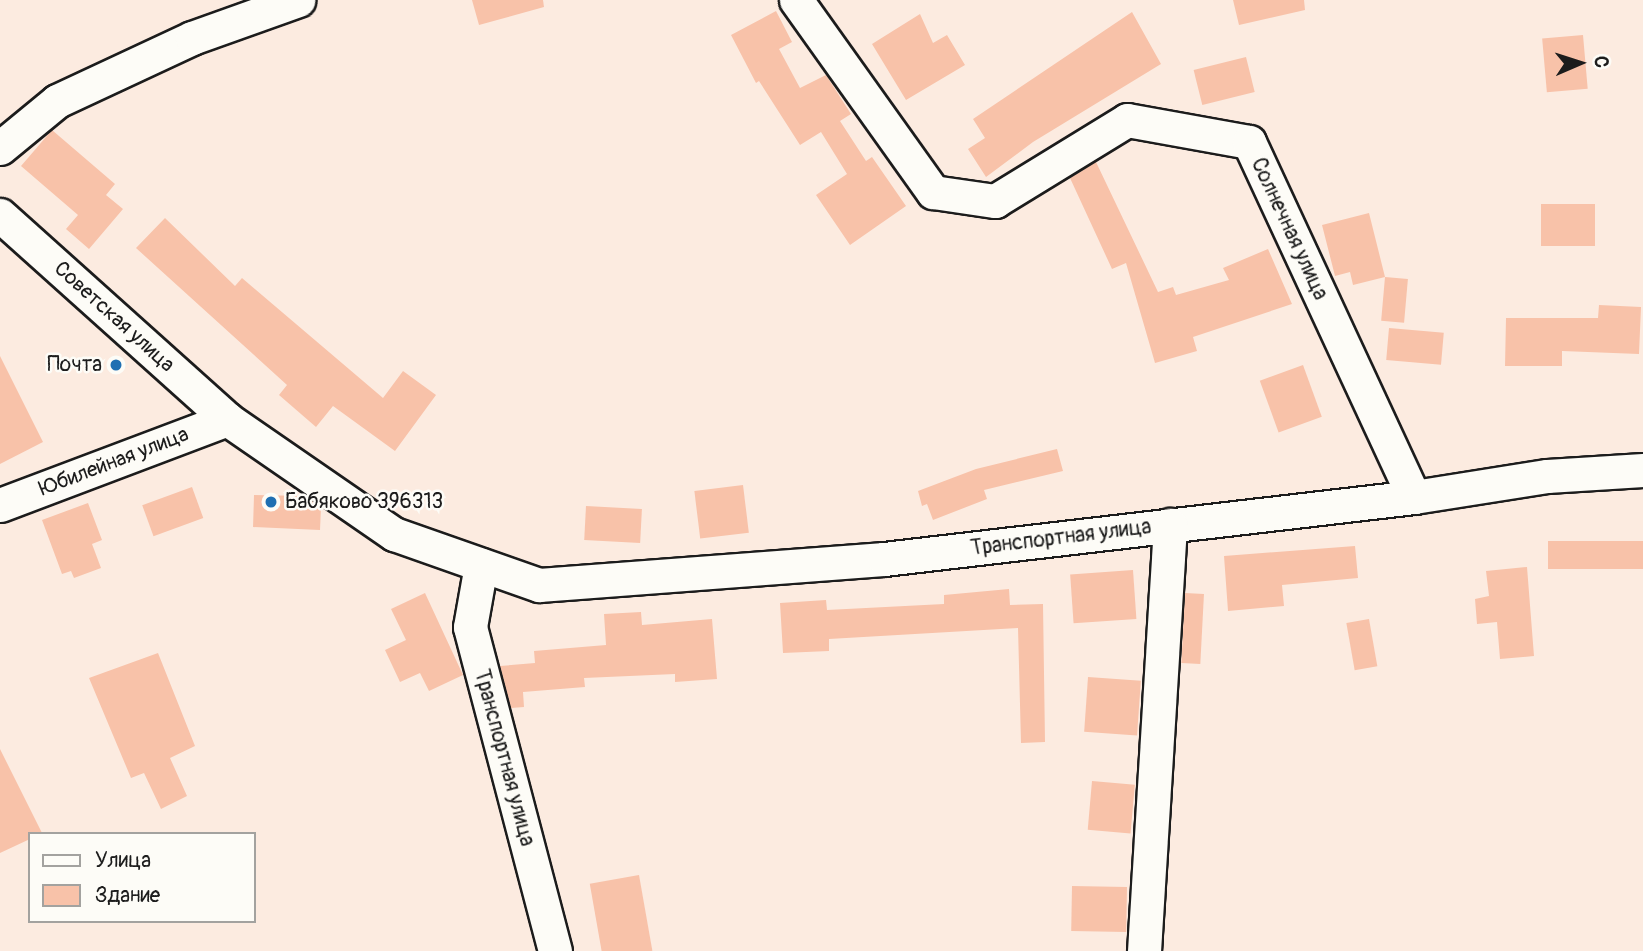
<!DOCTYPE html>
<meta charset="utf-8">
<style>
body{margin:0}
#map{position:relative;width:1643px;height:951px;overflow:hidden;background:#fcebe0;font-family:Pangolin,sans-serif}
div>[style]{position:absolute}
.building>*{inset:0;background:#f8c2a9;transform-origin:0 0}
.roads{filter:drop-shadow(2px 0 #1c1c1c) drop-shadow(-2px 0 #1c1c1c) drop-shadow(0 2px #1c1c1c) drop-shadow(0 -2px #1c1c1c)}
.minor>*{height:33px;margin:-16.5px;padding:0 16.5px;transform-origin:16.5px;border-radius:16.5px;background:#fdfcf7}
.dots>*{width:19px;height:19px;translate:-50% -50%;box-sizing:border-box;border:4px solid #fdfcf7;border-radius:50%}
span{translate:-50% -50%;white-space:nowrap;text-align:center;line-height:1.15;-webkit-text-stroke:5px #fdfcf7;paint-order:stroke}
.street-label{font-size:21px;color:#1c1c1c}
.poi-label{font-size:21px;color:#1c1c1c}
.right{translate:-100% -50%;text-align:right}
.left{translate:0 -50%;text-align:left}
.legend{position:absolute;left:28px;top:832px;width:228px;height:91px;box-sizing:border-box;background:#fdfcf7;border:2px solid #a3a29f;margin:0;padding:9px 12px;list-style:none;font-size:21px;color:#1c1c1c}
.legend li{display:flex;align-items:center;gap:14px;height:35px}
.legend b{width:35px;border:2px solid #a3a29f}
.north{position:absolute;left:1545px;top:28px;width:70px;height:70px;-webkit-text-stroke:5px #fdfcf7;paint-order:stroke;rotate:87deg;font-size:19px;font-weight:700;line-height:28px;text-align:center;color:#1c1c1c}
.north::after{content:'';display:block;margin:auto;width:24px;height:32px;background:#1c1c1c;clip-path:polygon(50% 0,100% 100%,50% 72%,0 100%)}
</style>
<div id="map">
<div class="building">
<div style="clip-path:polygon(472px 0,543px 0,544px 7px,479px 25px)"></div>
<div style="clip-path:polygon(1233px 0,1304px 0,1305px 10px,1239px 25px)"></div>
<div style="clip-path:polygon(776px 11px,792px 42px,779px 49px,800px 88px,826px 75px,851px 114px,840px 121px,866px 161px,872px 157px,906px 206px,850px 245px,816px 195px,847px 174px,821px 132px,800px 145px,759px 81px,756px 83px,731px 35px)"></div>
<div style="clip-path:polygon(1132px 12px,1161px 64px,1033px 142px,986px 177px,968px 149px,985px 138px,973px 119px)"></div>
<div style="clip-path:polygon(920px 14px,933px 43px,947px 35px,965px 65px,906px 100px,872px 44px)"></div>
<div style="left:1583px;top:35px;width:54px;height:41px;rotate:85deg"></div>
<div style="left:1246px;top:57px;width:36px;height:54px;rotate:76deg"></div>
<div style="clip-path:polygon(52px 130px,115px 184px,106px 195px,123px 209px,89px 249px,66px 229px,78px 215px,21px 166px)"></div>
<div style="clip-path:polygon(1096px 162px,1158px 292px,1173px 287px,1176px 295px,1229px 280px,1223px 268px,1268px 249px,1292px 304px,1193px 337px,1197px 351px,1155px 363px,1126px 263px,1112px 269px,1070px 178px)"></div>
<div style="left:1541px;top:204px;width:54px;height:42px"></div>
<div style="clip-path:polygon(1369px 213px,1385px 277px,1353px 285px,1350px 272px,1335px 276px,1322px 225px)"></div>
<div style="clip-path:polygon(165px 218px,235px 286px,242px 278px,383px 398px,403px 371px,436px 395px,395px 451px,333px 406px,316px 427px,279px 395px,287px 385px,136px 248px)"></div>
<div style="left:1385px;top:277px;width:23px;height:44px;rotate:5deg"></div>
<div style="clip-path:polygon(1599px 305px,1641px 307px,1639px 354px,1562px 351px,1562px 366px,1505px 366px,1506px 318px,1598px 318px)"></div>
<div style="left:1389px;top:328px;width:55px;height:32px;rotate:5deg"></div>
<div style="clip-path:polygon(0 356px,43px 442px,0 464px)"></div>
<div style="left:1303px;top:365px;width:55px;height:46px;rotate:70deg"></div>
<div style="clip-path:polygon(1057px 449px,1063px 471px,984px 490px,987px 499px,933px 520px,927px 504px,922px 506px,918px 491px,976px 469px)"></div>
<div style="left:743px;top:485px;width:48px;height:49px;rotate:83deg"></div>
<div style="left:192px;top:487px;width:33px;height:53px;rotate:70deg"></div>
<div style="clip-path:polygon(254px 495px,305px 496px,321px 507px,320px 530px,253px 527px)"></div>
<div style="clip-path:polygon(88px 503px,102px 540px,92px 544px,101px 568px,74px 578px,71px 571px,62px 574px,42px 520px)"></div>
<div style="left:586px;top:506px;width:56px;height:34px;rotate:3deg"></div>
<div style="left:1643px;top:541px;width:28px;height:95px;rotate:90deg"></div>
<div style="clip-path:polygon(1355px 546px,1358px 578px,1282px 585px,1284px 606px,1228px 611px,1224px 556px)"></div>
<div style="clip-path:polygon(1527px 567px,1534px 656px,1500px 659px,1497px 622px,1477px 624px,1475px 599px,1489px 596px,1486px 571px)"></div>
<div style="left:1133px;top:570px;width:49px;height:63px;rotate:86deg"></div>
<div style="clip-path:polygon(1009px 589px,1010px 605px,1043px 604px,1045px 742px,1021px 743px,1018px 628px,829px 639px,829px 651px,783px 653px,780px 603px,826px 600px,827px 610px,944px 604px,944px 595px)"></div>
<div style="clip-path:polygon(425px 593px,463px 675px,429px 691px,420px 673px,400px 682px,385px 650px,406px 640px,391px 609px)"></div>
<div style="left:1185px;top:593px;width:19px;height:70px;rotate:3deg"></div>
<div style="clip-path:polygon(641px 612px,642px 625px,712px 619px,717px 679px,675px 682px,675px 674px,584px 678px,585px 687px,523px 692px,524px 707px,511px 708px,500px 666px,535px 663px,534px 651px,606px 645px,604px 614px)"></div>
<div style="left:1369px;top:619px;width:48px;height:23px;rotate:80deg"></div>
<div style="clip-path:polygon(158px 653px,195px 746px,170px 758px,187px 796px,161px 809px,144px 773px,131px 778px,89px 678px)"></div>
<div style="left:1088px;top:677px;width:53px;height:55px;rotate:4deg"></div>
<div style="clip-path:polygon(0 749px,42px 833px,30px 834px,30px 839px,0 853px)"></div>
<div style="left:1092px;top:781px;width:43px;height:49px;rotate:5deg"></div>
<div style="left:639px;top:875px;width:77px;height:50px;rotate:80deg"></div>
<div style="left:1072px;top:886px;width:55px;height:45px;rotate:1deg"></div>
</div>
<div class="roads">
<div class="minor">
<div style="left:796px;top:0;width:236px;rotate:54.5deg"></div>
<div style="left:933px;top:192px;width:63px;rotate:8.3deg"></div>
<div style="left:995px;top:201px;width:155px;rotate:-31.5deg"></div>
<div style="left:1127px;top:120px;width:124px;rotate:10.2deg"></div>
<div style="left:1249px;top:142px;width:391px;rotate:65.1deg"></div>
<div style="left:0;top:148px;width:74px;rotate:-39.5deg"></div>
<div style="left:57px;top:101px;width:149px;rotate:-25deg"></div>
<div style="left:192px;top:38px;width:113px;rotate:-19.7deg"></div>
<div style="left:0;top:215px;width:305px;rotate:41.9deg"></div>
<div style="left:227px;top:419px;width:203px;rotate:34.6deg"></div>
<div style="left:394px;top:534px;width:154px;rotate:19.4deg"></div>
<div style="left:539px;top:585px;width:346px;rotate:-4.3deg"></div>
<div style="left:884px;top:559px;width:534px;rotate:-6.67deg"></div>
<div style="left:1414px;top:497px;width:135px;rotate:-9deg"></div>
<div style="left:1547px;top:476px;width:96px;rotate:-3.6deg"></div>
<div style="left:0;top:505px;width:243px;rotate:-20.7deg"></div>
<div style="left:481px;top:565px;width:63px;rotate:100.1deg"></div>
<div style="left:470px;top:627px;width:335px;rotate:75.3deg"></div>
<div style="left:1144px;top:951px;width:427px;rotate:-86.5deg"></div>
</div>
</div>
<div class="dots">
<div style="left:116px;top:365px;background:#1f6fb2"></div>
<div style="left:271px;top:502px;background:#1f6fb2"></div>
</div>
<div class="street-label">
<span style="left:1289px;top:229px;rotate:65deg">Солнечная улица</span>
<span style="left:114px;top:317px;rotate:42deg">Советская улица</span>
<span style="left:114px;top:462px;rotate:-21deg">Юбилейная улица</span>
<span style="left:1061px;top:538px;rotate:-7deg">Транспортная улица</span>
<span style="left:504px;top:758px;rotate:75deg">Транспортная улица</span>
</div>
<div class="poi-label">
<span class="right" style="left:102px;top:365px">Почта</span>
<span class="left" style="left:285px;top:502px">Бабяково 396313</span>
</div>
<ul class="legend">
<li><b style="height:9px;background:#fdfcf7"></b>Улица</li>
<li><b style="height:19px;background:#f8c2a9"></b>Здание</li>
</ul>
<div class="north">С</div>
</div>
